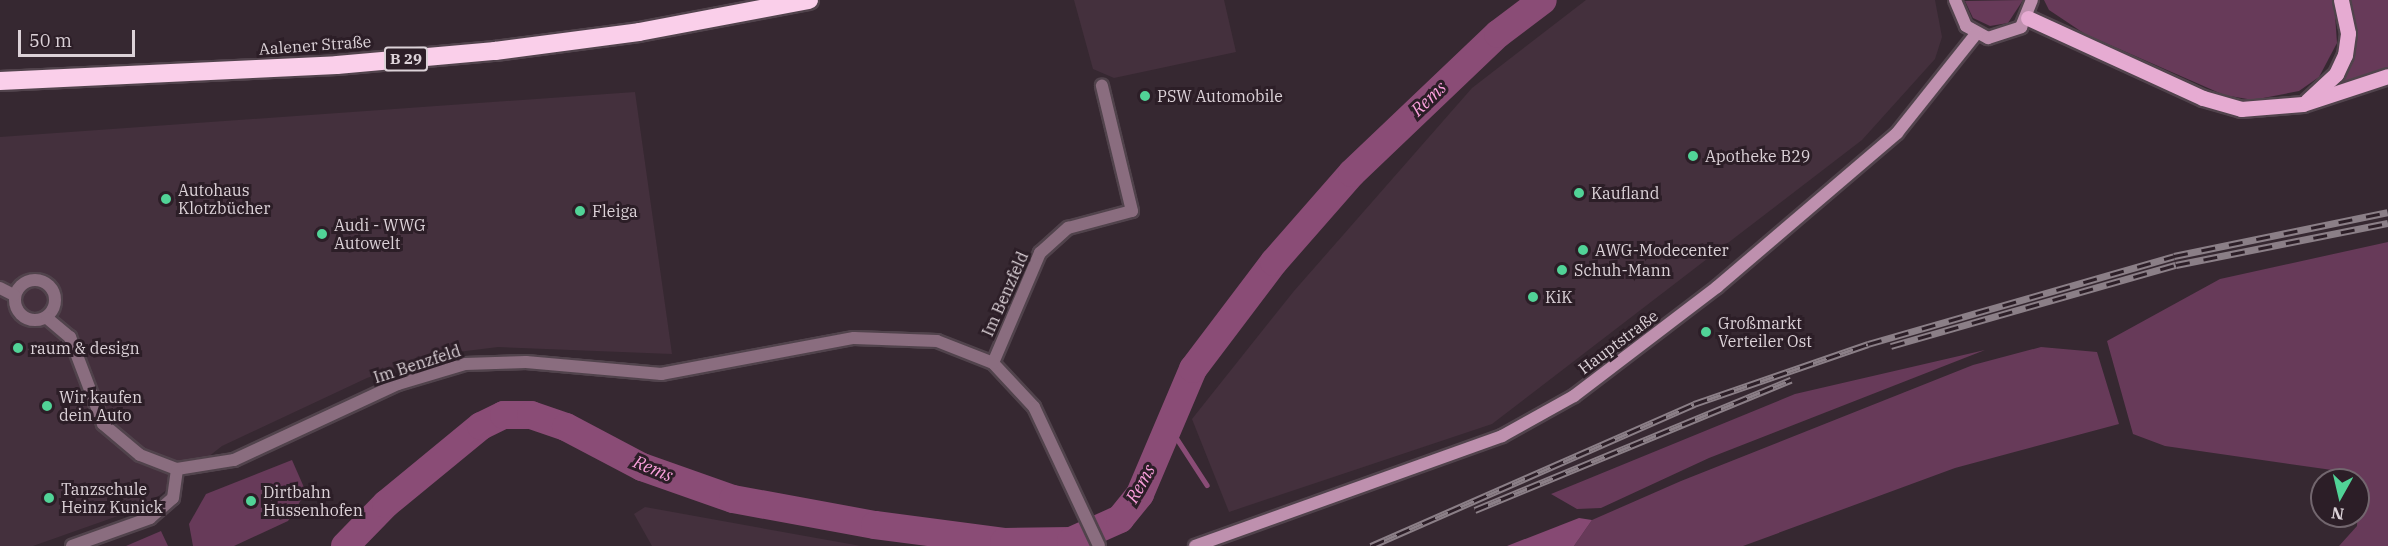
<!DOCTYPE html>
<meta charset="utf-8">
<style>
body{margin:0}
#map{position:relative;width:2388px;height:546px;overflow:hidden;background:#362831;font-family:"IBM Plex Serif",serif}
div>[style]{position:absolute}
.built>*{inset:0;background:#44303d}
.green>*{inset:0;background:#673a59}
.forest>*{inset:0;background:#864973}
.stream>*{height:4.5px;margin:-2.25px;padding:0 2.25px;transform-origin:2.25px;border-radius:2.25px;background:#8a4c76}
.river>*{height:28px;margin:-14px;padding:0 14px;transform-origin:14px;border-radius:14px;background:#8a4c76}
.roads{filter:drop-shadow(2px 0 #51434c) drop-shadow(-2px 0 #51434c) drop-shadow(0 2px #51434c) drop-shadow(0 -2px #51434c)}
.street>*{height:12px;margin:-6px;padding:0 6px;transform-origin:6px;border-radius:6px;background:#8a6d7f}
.street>.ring{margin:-6px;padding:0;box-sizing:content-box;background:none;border:12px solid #8a6d7f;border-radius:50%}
.secondary>*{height:12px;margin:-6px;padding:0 6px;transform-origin:6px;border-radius:6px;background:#be90ae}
.primary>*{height:15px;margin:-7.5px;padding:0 7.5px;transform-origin:7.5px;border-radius:7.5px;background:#e6abd2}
.highway>*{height:18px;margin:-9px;padding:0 9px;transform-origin:9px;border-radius:9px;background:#facfea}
.rail>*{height:7px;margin-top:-3.5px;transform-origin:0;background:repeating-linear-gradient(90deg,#2c1e27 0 14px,#8b7f87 0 28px);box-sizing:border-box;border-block:2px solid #8b7f87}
.dots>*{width:16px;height:16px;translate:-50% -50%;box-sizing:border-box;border:3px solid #2c1e27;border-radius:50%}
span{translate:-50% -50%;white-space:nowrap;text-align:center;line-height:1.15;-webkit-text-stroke:6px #2c1e27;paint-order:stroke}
.shield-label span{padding:2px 4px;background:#2c1e27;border:2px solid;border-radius:4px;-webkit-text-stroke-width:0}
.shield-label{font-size:15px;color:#dcd2d8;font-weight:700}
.street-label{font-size:16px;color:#dcd2d8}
.poi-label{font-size:16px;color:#dcd2d8}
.left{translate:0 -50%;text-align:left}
.water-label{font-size:18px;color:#f99fdb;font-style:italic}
.north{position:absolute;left:2310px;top:468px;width:60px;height:60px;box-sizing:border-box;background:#2c1e27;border:2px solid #72666e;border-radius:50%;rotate:188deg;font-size:16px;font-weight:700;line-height:24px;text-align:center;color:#dcd2d8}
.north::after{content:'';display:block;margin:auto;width:21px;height:27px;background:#51d397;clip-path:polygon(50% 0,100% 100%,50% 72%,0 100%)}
.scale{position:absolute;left:18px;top:30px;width:117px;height:27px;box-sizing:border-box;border:3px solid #dcd2d8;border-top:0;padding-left:8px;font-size:18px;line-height:21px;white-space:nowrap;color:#dcd2d8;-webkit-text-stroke:4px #2c1e27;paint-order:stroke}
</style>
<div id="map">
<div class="built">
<div style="clip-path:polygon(1074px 0,1224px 0,1236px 52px,1114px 78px,1093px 69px)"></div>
<div style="clip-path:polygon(1586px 0,1935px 0,1942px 37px,1935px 59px,1862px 140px,1492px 424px,1229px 512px,1192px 419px,1294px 291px,1472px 88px)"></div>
<div style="clip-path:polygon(635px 92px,672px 354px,498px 347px,434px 355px,367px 378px,222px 446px,146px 506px,33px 546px,0 546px,0 137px)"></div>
<div style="clip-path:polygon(645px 507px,861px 546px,652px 546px,634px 514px)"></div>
</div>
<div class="green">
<div style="clip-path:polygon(2023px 0,2008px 23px,1990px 26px,1973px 18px,1965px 1px)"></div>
<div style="clip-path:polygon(2044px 0,2334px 0,2337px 43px,2319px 77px,2299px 91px,2253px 100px,2224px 95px,2085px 34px,2049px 10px)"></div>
<div style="clip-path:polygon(2345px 0,2388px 0,2388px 68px,2327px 92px,2342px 71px)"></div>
<div style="clip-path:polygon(2388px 242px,2388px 546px,2339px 546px,2357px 526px,2358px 480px,2332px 470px,2165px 446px,2133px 434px,2107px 341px,2220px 279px)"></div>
<div style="clip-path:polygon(2041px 347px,2097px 352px,2119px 424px,1955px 468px,1743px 546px,1574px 546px,1592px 520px,1681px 481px,1973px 365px)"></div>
<div style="clip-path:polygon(1985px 350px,1709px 458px,1601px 508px,1577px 509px,1551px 494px,1795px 394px)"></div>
<div style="clip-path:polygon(292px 460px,306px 492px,288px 521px,234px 546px,193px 546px,189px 524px,206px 494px)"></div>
<div style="clip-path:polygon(161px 531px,168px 546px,126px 546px)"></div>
</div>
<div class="forest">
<div style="clip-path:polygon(1579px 518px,1592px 520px,1574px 546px,1507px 546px)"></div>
</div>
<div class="stream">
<div style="left:1170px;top:428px;width:68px;rotate:57deg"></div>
</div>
<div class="river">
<div style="left:345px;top:546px;width:59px;rotate:-45.7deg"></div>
<div style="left:386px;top:504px;width:123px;rotate:-39.4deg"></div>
<div style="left:481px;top:426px;width:25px;rotate:-26deg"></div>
<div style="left:504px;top:415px;width:27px"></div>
<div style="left:531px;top:415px;width:37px;rotate:19deg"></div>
<div style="left:566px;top:427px;width:86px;rotate:27.8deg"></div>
<div style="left:642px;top:467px;width:96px;rotate:19.4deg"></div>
<div style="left:733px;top:499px;width:144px;rotate:10.4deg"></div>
<div style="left:875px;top:525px;width:130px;rotate:7.5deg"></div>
<div style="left:1004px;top:542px;width:67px;rotate:-0.9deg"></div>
<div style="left:1071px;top:541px;width:54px;rotate:-24.2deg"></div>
<div style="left:1120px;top:519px;width:32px;rotate:-51deg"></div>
<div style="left:1140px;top:494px;width:136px;rotate:-67deg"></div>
<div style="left:1193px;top:369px;width:134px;rotate:-52.9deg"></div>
<div style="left:1274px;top:262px;width:118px;rotate:-48.8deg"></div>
<div style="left:1352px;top:173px;width:202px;rotate:-43.6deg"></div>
<div style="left:1498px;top:34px;width:56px;rotate:-37.1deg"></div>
</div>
<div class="roads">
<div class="street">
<div class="ring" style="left:15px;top:280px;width:28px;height:28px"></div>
<div style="left:0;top:288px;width:16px;rotate:27deg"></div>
<div style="left:47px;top:318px;width:30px;rotate:40deg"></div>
<div style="left:70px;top:337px;width:93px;rotate:69.2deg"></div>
<div style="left:103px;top:424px;width:48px;rotate:40deg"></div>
<div style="left:140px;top:455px;width:40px;rotate:21deg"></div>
<div style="left:177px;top:469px;width:58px;rotate:-9deg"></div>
<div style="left:234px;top:460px;width:181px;rotate:-24.9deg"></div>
<div style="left:398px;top:384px;width:70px;rotate:-16.6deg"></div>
<div style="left:465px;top:364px;width:61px;rotate:-1.9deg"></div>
<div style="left:526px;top:362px;width:136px;rotate:5.1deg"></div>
<div style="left:661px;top:374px;width:196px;rotate:-10.6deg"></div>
<div style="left:854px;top:338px;width:83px;rotate:2.1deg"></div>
<div style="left:937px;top:341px;width:60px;rotate:21.4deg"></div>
<div style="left:993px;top:363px;width:60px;rotate:47deg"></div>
<div style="left:1034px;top:407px;width:153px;rotate:64.9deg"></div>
<div style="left:993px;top:363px;width:120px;rotate:-66.9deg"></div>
<div style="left:1040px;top:253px;width:38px;rotate:-42deg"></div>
<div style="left:1068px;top:228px;width:66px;rotate:-14.9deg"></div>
<div style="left:1132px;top:211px;width:129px;rotate:-103.5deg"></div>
<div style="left:72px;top:546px;width:83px;rotate:-19.7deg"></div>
<div style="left:150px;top:518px;width:30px;rotate:-41deg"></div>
<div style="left:173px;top:498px;width:29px;rotate:-82deg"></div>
</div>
<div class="secondary">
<div style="left:1955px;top:0;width:28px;rotate:67deg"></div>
<div style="left:1966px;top:26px;width:25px;rotate:29deg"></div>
<div style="left:1988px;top:38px;width:35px;rotate:-18deg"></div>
<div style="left:2021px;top:27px;width:29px;rotate:-68deg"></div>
<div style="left:1195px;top:546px;width:326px;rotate:-19.7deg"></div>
<div style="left:1502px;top:436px;width:82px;rotate:-29.1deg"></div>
<div style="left:1574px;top:396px;width:180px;rotate:-37.3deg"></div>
<div style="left:1717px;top:287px;width:237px;rotate:-40.5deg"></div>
<div style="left:1897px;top:133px;width:127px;rotate:-51.4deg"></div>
</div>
<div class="primary">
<div style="left:2028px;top:18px;width:192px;rotate:24.6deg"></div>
<div style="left:2203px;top:98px;width:40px;rotate:16deg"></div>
<div style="left:2241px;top:109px;width:62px;rotate:-4.6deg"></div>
<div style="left:2303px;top:104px;width:89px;rotate:-18.2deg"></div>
<div style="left:2307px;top:101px;width:40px;rotate:-43deg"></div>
<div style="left:2336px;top:74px;width:21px;rotate:-65deg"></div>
<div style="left:2345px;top:55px;width:22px;rotate:-82deg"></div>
<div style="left:2348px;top:33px;width:34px;rotate:-102deg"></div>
</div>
<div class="highway">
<div style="left:0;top:81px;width:337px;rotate:-2.7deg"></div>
<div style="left:337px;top:65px;width:159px;rotate:-5.1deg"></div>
<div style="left:495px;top:51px;width:145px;rotate:-7.5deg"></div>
<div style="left:639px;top:32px;width:173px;rotate:-10.7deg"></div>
</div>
</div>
<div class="rail">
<div style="left:1891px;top:346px;width:296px;rotate:-15.9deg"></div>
<div style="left:2176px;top:265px;width:216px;rotate:-11.2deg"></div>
<div style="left:1475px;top:510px;width:342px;rotate:-22.4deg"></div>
<div style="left:1371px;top:546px;width:353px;rotate:-23.7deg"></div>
<div style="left:1694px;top:404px;width:184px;rotate:-19deg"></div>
<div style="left:1868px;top:344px;width:318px;rotate:-16deg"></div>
<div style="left:2174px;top:256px;width:218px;rotate:-11.6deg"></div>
</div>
<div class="dots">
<div style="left:1145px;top:96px;background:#51d397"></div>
<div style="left:1693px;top:156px;background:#51d397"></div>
<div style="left:1579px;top:193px;background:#51d397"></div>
<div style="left:166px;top:199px;background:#51d397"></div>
<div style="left:580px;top:211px;background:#51d397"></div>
<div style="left:322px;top:234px;background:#51d397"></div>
<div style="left:1583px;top:250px;background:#51d397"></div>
<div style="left:1562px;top:270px;background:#51d397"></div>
<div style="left:1533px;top:297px;background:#51d397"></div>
<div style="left:1706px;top:332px;background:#51d397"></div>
<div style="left:18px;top:348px;background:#51d397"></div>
<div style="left:47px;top:406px;background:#51d397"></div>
<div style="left:49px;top:498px;background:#51d397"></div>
<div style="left:251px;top:501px;background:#51d397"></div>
</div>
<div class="shield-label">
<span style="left:406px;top:59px">B 29</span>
</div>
<div class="street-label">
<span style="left:315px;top:45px;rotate:-4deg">Aalener Straße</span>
<span style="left:1005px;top:294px;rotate:-66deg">Im Benzfeld</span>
<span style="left:1618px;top:342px;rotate:-37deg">Hauptstraße</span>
<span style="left:417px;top:364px;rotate:-18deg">Im Benzfeld</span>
</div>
<div class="poi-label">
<span class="left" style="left:1157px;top:96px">PSW Automobile</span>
<span class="left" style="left:1705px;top:156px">Apotheke B29</span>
<span class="left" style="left:178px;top:199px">Autohaus<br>Klotzbücher</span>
<span class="left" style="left:1591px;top:193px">Kaufland</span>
<span class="left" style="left:592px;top:211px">Fleiga</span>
<span class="left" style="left:334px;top:234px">Audi - WWG<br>Autowelt</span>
<span class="left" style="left:1595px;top:250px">AWG-Modecenter</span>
<span class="left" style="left:1574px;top:270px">Schuh-Mann</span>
<span class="left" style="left:1545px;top:297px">KiK</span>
<span class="left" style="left:1718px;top:332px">Großmarkt<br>Verteiler Ost</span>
<span class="left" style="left:30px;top:348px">raum &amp; design</span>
<span class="left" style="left:59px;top:406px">Wir kaufen<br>dein Auto</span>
<span class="left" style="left:61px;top:498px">Tanzschule<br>Heinz Kunick</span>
<span class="left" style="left:263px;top:501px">Dirtbahn<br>Hussenhofen</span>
</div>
<div class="water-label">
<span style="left:1429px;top:99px;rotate:-44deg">Rems</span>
<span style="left:653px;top:469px;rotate:22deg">Rems</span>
<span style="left:1141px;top:484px;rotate:-61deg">Rems</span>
</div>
<div class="north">N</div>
<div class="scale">50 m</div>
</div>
